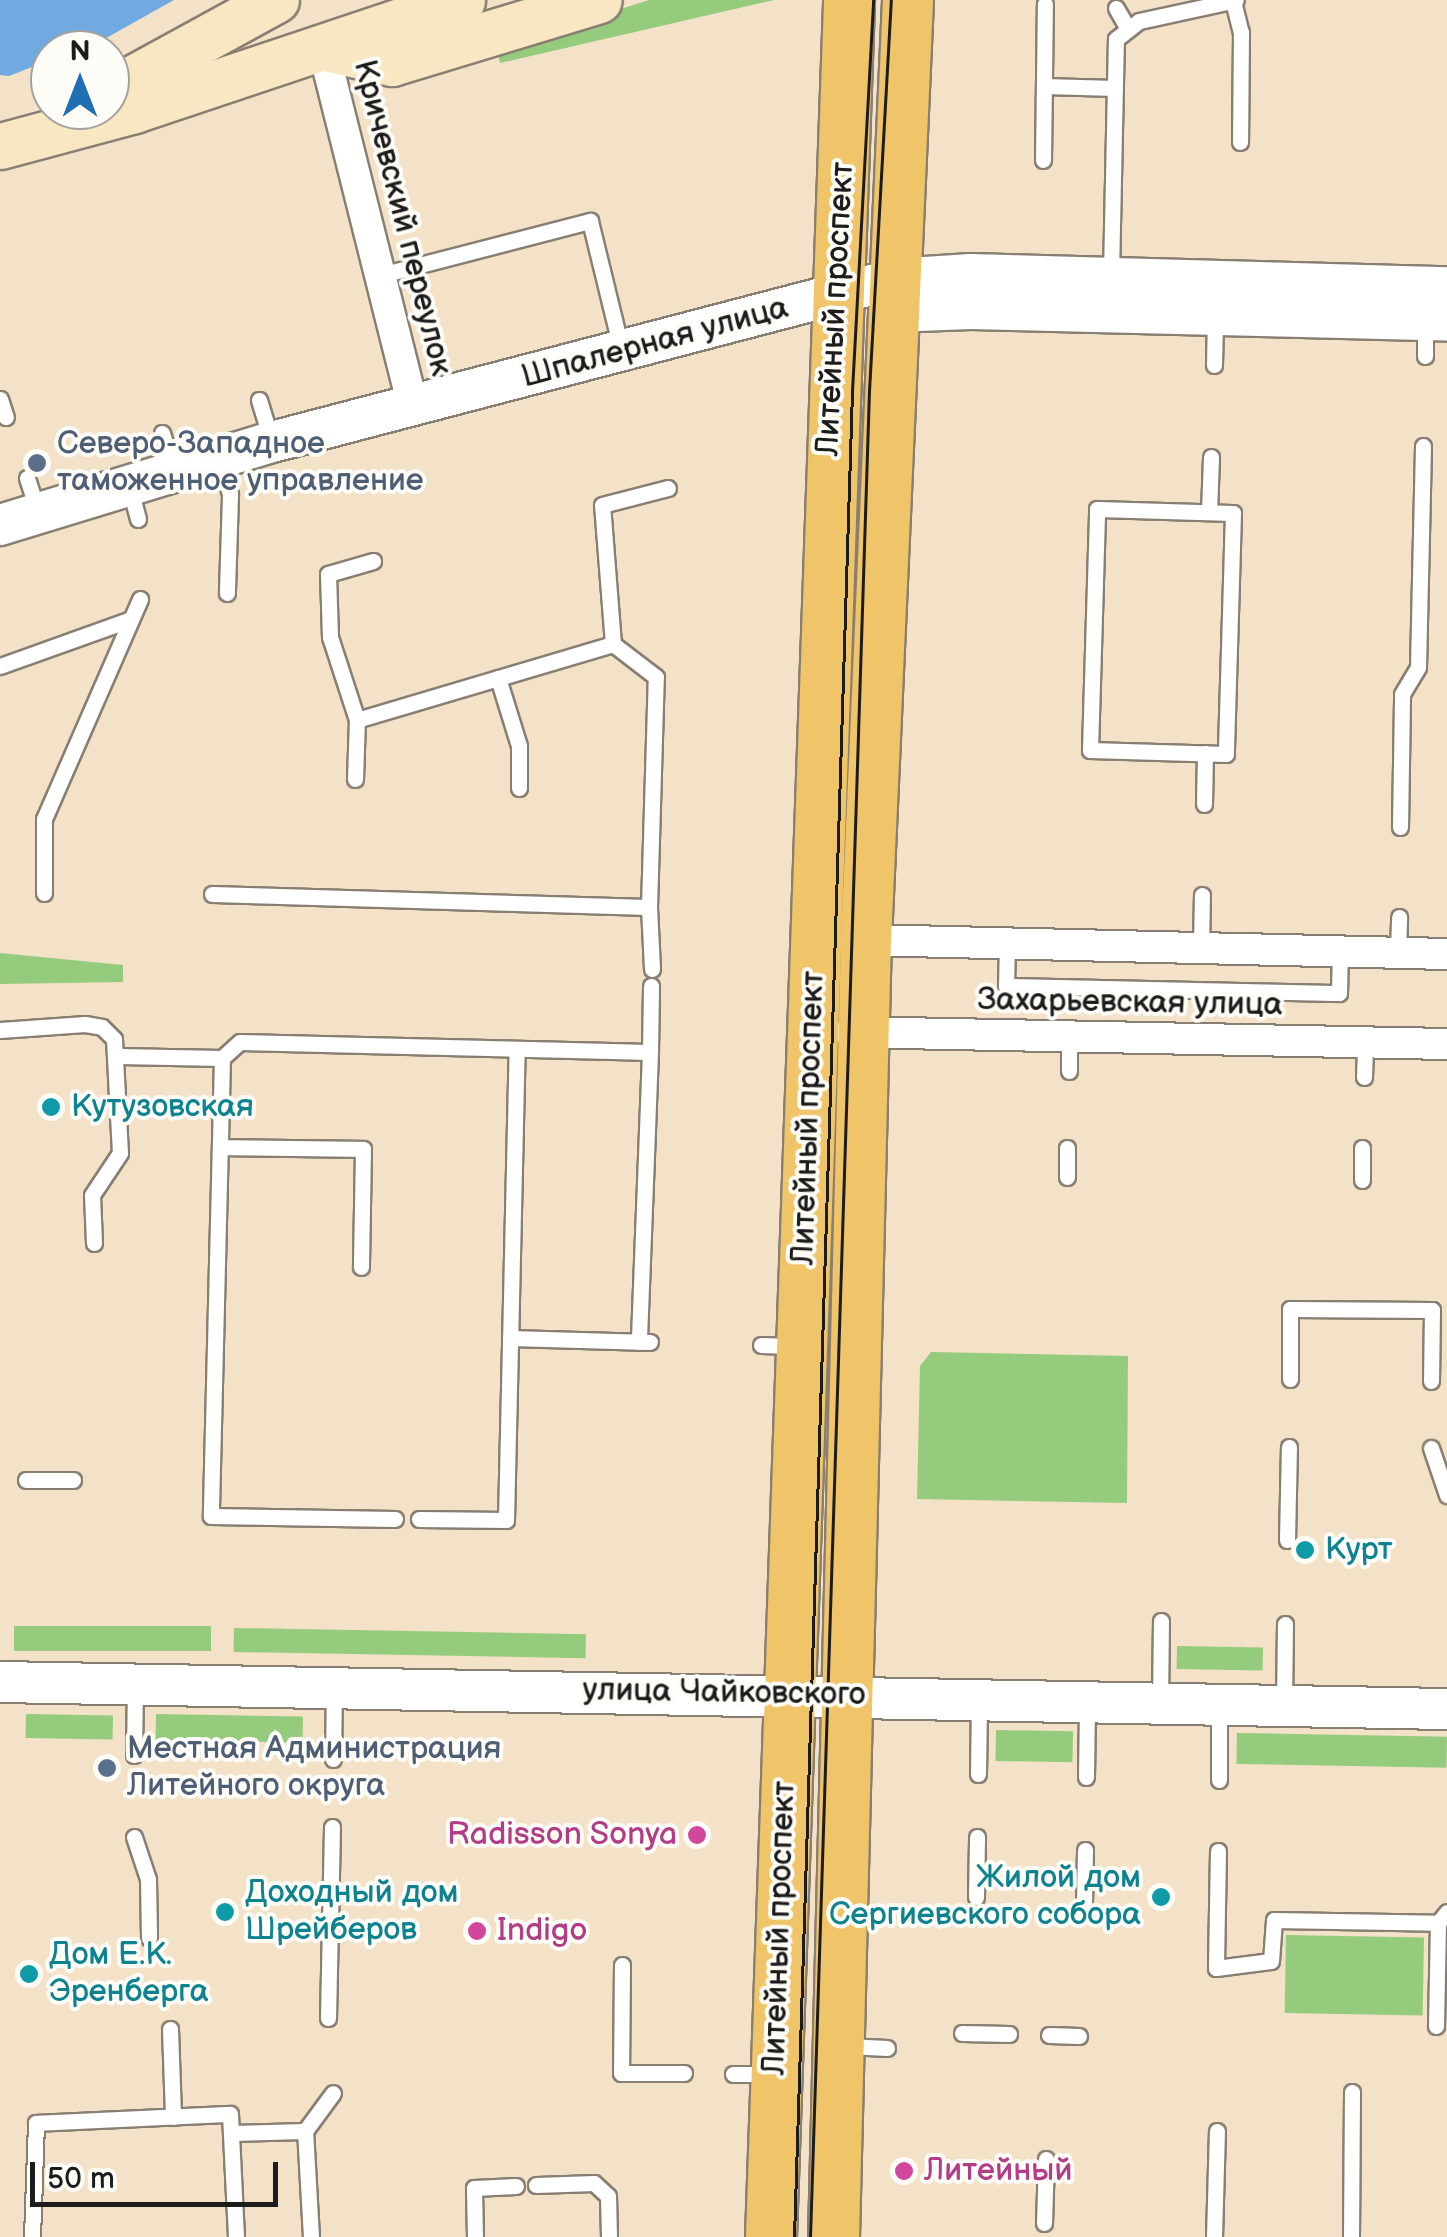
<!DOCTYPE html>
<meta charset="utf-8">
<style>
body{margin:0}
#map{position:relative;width:1447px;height:2237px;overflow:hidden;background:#f4e2c8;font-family:"Balsamiq Sans",sans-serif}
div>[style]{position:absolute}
.green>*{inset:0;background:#94cb7d;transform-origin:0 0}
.water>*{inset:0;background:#70aae0}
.roads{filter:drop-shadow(2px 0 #887f72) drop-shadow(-2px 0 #887f72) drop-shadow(0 2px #887f72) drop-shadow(0 -2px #887f72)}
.service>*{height:15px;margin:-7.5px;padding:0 7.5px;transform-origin:7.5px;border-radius:7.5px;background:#fff}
.minor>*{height:30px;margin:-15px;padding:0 15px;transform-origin:15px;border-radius:15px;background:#fff}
.tertiary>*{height:40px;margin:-20px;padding:0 20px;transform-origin:20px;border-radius:20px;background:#fff}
.secondary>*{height:45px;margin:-22.5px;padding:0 22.5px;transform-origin:22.5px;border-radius:22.5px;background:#f9e7c3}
.primary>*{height:50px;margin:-25px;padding:0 25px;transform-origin:25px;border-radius:25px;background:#f0c469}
.tram>*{height:2.5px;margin:-1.25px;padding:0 1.25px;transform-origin:1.25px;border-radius:1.25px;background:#1c1c1c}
.dots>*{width:28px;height:28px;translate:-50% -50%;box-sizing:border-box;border:5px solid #fdfcf7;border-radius:50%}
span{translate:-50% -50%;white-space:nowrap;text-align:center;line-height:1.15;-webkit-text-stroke:8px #fdfcf7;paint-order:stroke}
.street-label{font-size:32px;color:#1c1c1c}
.service-label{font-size:32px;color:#4e5e75}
.left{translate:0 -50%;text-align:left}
.culture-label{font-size:32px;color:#0d838f}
.right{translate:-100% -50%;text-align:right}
.hotel-label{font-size:32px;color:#b23c85}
.north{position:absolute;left:30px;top:30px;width:100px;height:100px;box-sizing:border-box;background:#fdfcf7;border:2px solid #a3a29f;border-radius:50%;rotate:0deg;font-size:28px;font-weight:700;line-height:40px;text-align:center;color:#1c1c1c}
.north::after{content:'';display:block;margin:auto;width:35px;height:45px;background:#1f6fb2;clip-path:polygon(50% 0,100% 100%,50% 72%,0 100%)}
.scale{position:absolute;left:30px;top:2162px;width:248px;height:45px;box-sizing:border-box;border:5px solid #1c1c1c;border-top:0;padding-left:12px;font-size:30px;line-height:35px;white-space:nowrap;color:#1c1c1c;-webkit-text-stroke:8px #fdfcf7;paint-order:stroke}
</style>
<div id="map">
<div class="green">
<div style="clip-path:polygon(649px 0,774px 0,500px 63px,497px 48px)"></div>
<div style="clip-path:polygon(0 953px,123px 965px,123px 982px,0 984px)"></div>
<div style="clip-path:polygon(931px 1352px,1128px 1356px,1127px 1503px,917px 1499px,920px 1366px)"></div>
<div style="left:14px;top:1626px;width:197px;height:25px"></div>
<div style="left:234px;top:1628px;width:352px;height:24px;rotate:1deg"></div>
<div style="left:1177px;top:1646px;width:86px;height:23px;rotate:1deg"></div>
<div style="left:26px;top:1714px;width:87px;height:24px;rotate:1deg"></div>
<div style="left:156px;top:1714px;width:147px;height:26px;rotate:1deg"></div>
<div style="left:996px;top:1730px;width:77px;height:31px;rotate:1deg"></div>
<div style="left:1237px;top:1733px;width:210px;height:31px;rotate:1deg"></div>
<div style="left:1286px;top:1935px;width:138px;height:78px;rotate:1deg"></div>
</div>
<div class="water">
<div style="clip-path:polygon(0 0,174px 0,108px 37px,75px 50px,50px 50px,50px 60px,9px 76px,0 75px)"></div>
</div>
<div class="roads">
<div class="service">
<div style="left:1233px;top:1px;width:32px;rotate:76deg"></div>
<div style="left:1241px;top:32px;width:110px;rotate:90.5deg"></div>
<div style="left:1116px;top:8px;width:22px;rotate:60deg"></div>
<div style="left:1044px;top:86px;width:71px;rotate:1.6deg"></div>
<div style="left:1043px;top:160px;width:156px;rotate:-89.3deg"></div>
<div style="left:1111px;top:274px;width:235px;rotate:-88.8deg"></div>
<div style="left:1116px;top:39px;width:29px;rotate:-38deg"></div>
<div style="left:1139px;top:21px;width:99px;rotate:-12.2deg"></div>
<div style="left:381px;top:275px;width:216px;rotate:-14.5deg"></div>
<div style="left:590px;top:221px;width:131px;rotate:76.3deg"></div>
<div style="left:1425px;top:356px;width:35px;rotate:-90deg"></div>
<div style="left:1214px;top:365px;width:46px;rotate:-88.8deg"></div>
<div style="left:0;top:399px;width:19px;rotate:72deg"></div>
<div style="left:259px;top:400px;width:41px;rotate:72.9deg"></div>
<div style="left:162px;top:433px;width:39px;rotate:73deg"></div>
<div style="left:220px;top:459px;width:37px;rotate:74deg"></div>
<div style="left:230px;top:495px;width:98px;rotate:91.8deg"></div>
<div style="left:27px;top:478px;width:36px;rotate:72deg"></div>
<div style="left:130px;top:489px;width:31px;rotate:75deg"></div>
<div style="left:1097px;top:509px;width:136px;rotate:1.7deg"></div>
<div style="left:1233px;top:513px;width:241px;rotate:91.7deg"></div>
<div style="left:1226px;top:754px;width:136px;rotate:-178.3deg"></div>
<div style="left:1090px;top:750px;width:241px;rotate:-88.3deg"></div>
<div style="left:1209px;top:512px;width:55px;rotate:-87.9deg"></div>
<div style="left:613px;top:644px;width:139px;rotate:-94.5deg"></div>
<div style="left:602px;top:505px;width:68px;rotate:-14.4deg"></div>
<div style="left:0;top:666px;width:139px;rotate:-19.7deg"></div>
<div style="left:498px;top:678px;width:71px;rotate:72.8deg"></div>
<div style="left:519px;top:746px;width:42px;rotate:90deg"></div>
<div style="left:355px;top:779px;width:59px;rotate:-88.1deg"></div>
<div style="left:1204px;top:804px;width:51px;rotate:-88.9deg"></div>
<div style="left:1400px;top:827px;width:133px;rotate:-89.1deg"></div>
<div style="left:1402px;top:694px;width:31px;rotate:-59deg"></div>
<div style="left:1418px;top:667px;width:221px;rotate:-88.7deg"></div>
<div style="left:44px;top:893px;width:74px;rotate:-90deg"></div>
<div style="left:44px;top:819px;width:240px;rotate:-66.4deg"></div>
<div style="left:212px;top:894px;width:437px;rotate:1.7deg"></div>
<div style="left:649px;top:907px;width:230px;rotate:-88.3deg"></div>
<div style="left:656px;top:677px;width:54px;rotate:-142.5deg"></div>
<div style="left:613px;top:644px;width:267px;rotate:163.5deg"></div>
<div style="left:357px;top:720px;width:87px;rotate:-108deg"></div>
<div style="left:330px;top:637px;width:63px;rotate:-91.8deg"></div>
<div style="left:328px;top:574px;width:47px;rotate:-16.1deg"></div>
<div style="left:649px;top:907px;width:62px;rotate:87.2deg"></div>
<div style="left:1007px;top:943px;width:43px;rotate:91.3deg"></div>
<div style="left:1006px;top:986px;width:333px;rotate:1.2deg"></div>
<div style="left:1339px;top:993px;width:44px;rotate:-88.7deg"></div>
<div style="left:1201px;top:946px;width:51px;rotate:-88.9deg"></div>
<div style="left:1398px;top:950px;width:33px;rotate:-88deg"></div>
<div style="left:0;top:1030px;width:85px;rotate:-4deg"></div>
<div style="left:85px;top:1024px;width:17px;rotate:10deg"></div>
<div style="left:102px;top:1027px;width:17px;rotate:45deg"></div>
<div style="left:114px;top:1039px;width:114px;rotate:87deg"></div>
<div style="left:120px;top:1153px;width:50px;rotate:123.7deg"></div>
<div style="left:92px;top:1195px;width:48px;rotate:87.6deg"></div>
<div style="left:650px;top:1052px;width:66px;rotate:-89.1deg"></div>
<div style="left:118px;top:1056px;width:104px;rotate:1.1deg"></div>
<div style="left:222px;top:1058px;width:24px;rotate:-42deg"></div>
<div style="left:240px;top:1042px;width:410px;rotate:1.4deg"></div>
<div style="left:650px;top:1052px;width:290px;rotate:92.2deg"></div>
<div style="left:222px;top:1058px;width:458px;rotate:91.4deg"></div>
<div style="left:211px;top:1516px;width:184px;rotate:0.9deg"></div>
<div style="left:1069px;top:1071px;width:34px;rotate:-90deg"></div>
<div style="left:1364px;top:1077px;width:34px;rotate:-88deg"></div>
<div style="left:220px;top:1147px;width:143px;rotate:0.8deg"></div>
<div style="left:363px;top:1149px;width:118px;rotate:91deg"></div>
<div style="left:1067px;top:1177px;width:29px;rotate:-90deg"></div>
<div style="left:1362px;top:1180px;width:32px;rotate:-90deg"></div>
<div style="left:510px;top:1338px;width:140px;rotate:1.6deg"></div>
<div style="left:761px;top:1345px;width:37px;rotate:2deg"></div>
<div style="left:1290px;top:1379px;width:70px;rotate:-90deg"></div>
<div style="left:1290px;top:1309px;width:142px;rotate:0.4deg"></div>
<div style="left:1432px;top:1310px;width:71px;rotate:90.8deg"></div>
<div style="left:1431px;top:1448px;width:50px;rotate:71.2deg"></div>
<div style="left:26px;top:1480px;width:47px"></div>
<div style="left:419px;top:1519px;width:87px;rotate:0.7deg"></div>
<div style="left:506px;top:1520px;width:471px;rotate:-88.7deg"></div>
<div style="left:1287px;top:1540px;width:93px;rotate:-88.8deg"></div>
<div style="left:1160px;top:1702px;width:81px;rotate:-89.3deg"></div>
<div style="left:1284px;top:1705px;width:81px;rotate:-89.3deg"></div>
<div style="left:134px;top:1755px;width:71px;rotate:-89.2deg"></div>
<div style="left:333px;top:1759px;width:71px;rotate:-89.2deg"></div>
<div style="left:978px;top:1774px;width:71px;rotate:-89.2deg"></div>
<div style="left:1086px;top:1777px;width:71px;rotate:-89.2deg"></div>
<div style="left:1219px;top:1780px;width:71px;rotate:-90deg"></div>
<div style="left:134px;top:1837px;width:44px;rotate:71.6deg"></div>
<div style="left:148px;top:1879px;width:59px;rotate:89deg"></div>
<div style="left:1218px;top:1851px;width:117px;rotate:91deg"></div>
<div style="left:1216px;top:1968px;width:55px;rotate:-7.3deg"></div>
<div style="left:1271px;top:1961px;width:41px;rotate:-85.8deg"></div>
<div style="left:1274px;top:1920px;width:164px;rotate:1deg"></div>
<div style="left:1438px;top:1923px;width:14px;rotate:-51deg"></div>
<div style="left:976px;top:1897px;width:60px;rotate:-89deg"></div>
<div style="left:1084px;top:1903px;width:53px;rotate:-88.9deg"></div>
<div style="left:622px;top:1965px;width:108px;rotate:90.5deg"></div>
<div style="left:621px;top:2073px;width:63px"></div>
<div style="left:328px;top:2018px;width:191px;rotate:-88.8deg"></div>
<div style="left:1436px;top:2026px;width:103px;rotate:-88.9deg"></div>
<div style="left:170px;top:2029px;width:88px;rotate:88deg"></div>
<div style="left:962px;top:2033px;width:47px;rotate:1.2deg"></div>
<div style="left:1049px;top:2035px;width:30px;rotate:2deg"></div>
<div style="left:847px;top:2046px;width:40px;rotate:2.9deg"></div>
<div style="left:733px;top:2074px;width:36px"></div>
<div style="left:231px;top:2133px;width:74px;rotate:-1.5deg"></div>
<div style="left:536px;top:2185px;width:58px;rotate:-2deg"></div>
<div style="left:594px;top:2183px;width:19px;rotate:43deg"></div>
<div style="left:608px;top:2196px;width:41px;rotate:88.6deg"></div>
<div style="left:1044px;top:2223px;width:64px;rotate:-88.2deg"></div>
<div style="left:32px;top:2237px;width:114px;rotate:-88deg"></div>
<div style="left:36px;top:2123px;width:194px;rotate:-2.7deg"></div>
<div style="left:230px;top:2114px;width:123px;rotate:87.2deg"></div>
<div style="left:311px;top:2237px;width:106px;rotate:-93.2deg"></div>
<div style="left:305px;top:2131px;width:47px;rotate:-53.6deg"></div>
<div style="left:475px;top:2237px;width:49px;rotate:-91.2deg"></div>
<div style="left:474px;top:2188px;width:42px;rotate:-2.7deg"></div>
<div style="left:1214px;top:2237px;width:106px;rotate:-88.4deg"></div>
<div style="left:1351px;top:2237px;width:145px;rotate:-89.6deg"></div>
</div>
<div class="minor">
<div style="left:323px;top:48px;width:368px;rotate:75.9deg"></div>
<div style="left:866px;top:940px;width:581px;rotate:1.38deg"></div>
<div style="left:850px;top:1032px;width:597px;rotate:1.15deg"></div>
</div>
<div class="tertiary">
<div style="left:892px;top:312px;width:79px;rotate:-2.2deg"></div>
<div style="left:971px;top:309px;width:476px;rotate:1.4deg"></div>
<div style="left:0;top:525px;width:284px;rotate:-17deg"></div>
<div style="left:272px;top:442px;width:643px;rotate:-14.68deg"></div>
<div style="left:894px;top:279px;width:77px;rotate:-3.7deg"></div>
<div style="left:971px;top:274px;width:476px;rotate:1.6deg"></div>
<div style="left:0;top:1682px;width:1447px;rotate:1.07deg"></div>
</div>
<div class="secondary">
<div style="left:325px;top:48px;width:69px;rotate:12.6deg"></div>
<div style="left:392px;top:63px;width:216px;rotate:-16.9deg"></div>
<div style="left:126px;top:82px;width:171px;rotate:-28.7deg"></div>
<div style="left:0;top:146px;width:139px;rotate:-15deg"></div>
<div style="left:134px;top:110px;width:346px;rotate:-18.5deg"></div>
</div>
<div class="primary">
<div style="left:771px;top:2237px;width:2238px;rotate:-88deg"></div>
<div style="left:834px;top:2237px;width:1297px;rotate:-88.59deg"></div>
<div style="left:866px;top:940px;width:941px;rotate:-87.44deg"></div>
</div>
</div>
<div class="tram">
<div style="left:794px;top:2237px;width:1847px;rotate:-88.2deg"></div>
<div style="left:852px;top:391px;width:392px;rotate:-86.9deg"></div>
<div style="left:810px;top:2237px;width:1847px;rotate:-88.17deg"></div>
<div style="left:869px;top:391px;width:392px;rotate:-86.8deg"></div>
</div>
<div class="dots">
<div style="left:37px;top:463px;background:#5c6f8a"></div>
<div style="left:51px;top:1107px;background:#0f9aa8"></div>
<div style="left:1305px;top:1550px;background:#0f9aa8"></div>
<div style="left:107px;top:1768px;background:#5c6f8a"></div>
<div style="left:697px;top:1835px;background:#d1479c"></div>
<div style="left:1161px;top:1897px;background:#0f9aa8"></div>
<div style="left:225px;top:1912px;background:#0f9aa8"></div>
<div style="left:477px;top:1931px;background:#d1479c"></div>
<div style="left:29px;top:1974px;background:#0f9aa8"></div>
<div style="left:904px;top:2171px;background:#d1479c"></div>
</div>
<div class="street-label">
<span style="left:402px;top:218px;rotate:76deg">Кричевский переулок</span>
<span style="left:836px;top:309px;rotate:-87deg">Литейный проспект</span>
<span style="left:655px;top:343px;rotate:-15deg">Шпалерная улица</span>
<span style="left:1130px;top:1003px;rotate:1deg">Захарьевская улица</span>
<span style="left:809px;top:1118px;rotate:-88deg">Литейный проспект</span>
<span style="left:724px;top:1693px;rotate:1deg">улица Чайковского</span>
<span style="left:780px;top:1928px;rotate:-88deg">Литейный проспект</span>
</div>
<div class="service-label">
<span class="left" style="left:57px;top:463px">Северо-Западное<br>таможенное управление</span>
<span class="left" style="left:127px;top:1768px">Местная Администрация<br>Литейного округа</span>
</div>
<div class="culture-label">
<span class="left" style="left:71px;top:1107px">Кутузовская</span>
<span class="left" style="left:1325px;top:1550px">Курт</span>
<span class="right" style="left:1141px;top:1897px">Жилой дом<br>Сергиевского собора</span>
<span class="left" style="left:245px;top:1912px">Доходный дом<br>Шрейберов</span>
<span class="left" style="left:49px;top:1974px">Дом Е.К.<br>Эренберга</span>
</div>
<div class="hotel-label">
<span class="right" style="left:677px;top:1835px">Radisson Sonya</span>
<span class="left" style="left:497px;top:1931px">Indigo</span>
<span class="left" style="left:924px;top:2171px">Литейный</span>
</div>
<div class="north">N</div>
<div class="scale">50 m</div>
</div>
